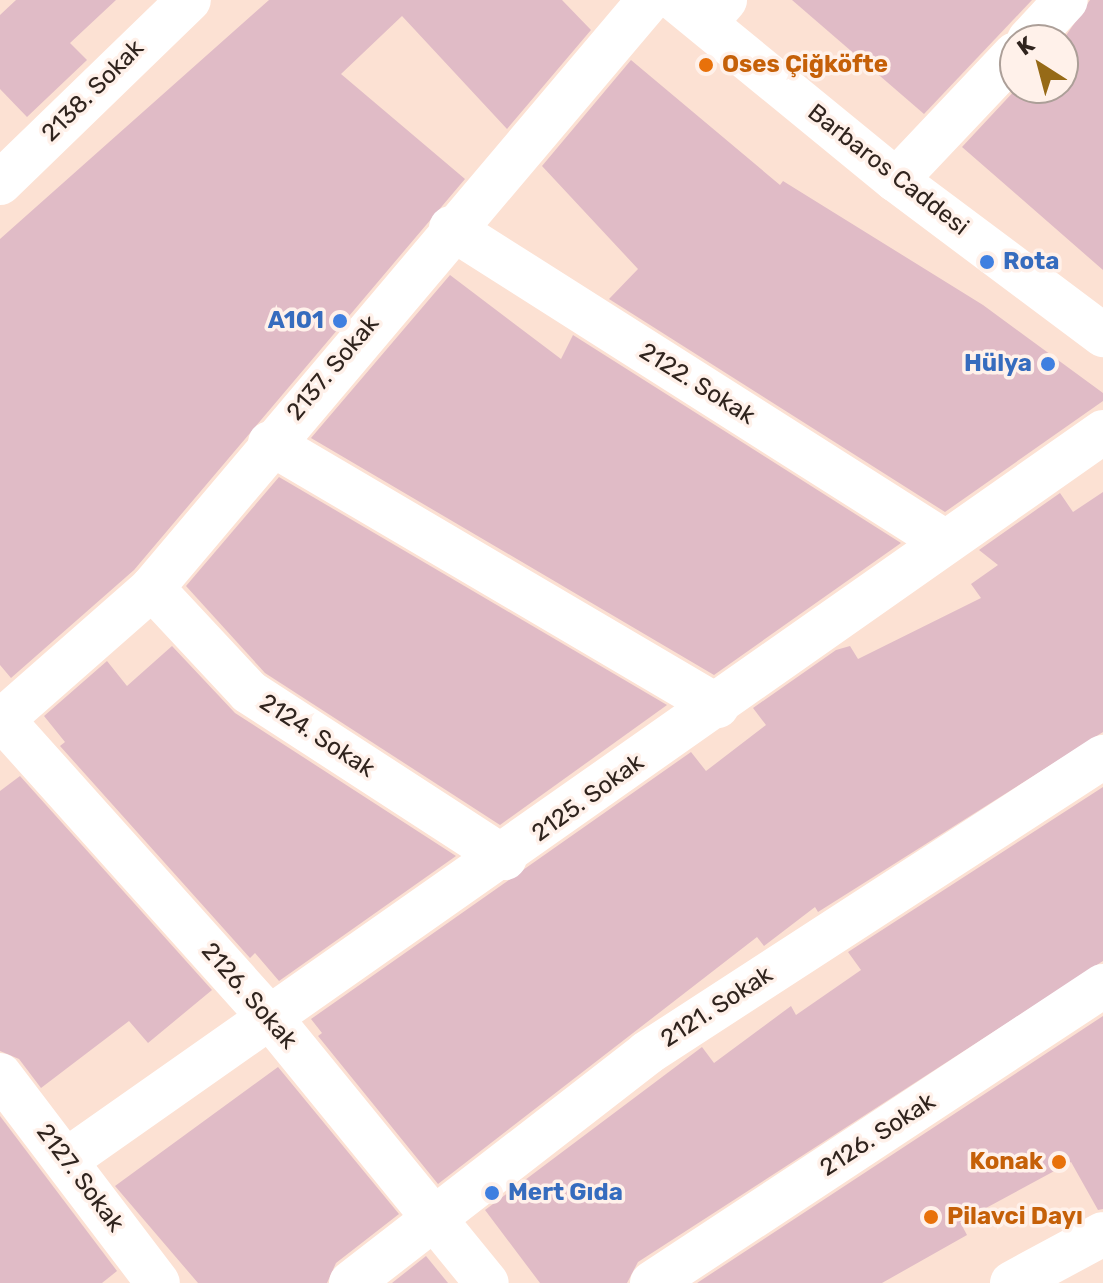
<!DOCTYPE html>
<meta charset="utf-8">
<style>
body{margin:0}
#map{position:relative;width:1103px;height:1283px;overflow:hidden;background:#fce1d3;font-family:Rubik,sans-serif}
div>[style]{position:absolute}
.building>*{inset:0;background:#e0bbc6}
.minor>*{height:44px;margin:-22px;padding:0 22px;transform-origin:22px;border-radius:22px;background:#fff}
.secondary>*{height:44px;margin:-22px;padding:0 22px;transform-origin:22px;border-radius:22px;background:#fff}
.primary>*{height:44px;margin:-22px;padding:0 22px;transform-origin:22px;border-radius:22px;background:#fff}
.dots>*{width:22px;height:22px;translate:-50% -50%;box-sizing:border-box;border:4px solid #fff1ea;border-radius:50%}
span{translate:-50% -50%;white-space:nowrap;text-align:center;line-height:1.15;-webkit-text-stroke:7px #fff1ea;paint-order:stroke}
.food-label{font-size:24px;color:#c56008;font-weight:700}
.left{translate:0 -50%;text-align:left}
.right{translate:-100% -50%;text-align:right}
.street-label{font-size:24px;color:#30241e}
.shop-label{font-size:24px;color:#366cbe;font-weight:700}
.north{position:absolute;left:999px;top:24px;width:80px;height:80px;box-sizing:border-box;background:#fff1ea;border:2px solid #ac9f98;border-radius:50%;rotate:324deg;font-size:22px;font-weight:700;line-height:32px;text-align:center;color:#30241e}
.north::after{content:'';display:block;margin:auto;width:28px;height:36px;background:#966a17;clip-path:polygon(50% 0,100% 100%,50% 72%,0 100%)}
</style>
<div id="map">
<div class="building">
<div style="clip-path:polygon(16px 0,116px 0,70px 43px,87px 60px,27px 117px,0 89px,0 15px)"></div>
<div style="clip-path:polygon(269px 0,562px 0,591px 30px,507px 129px,402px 16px,341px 74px,465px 179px,134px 570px,11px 678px,0 665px,0 239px)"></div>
<div style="clip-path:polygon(792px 0,1032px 0,924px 114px)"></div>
<div style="clip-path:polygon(1090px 0,1103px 0,1103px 270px,962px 147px,1017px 88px,1063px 88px,1063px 40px)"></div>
<div style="clip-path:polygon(631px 60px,780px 185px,783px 181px,983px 305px,1103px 393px,1103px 401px,945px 512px,609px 299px,638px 269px,542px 166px)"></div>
<div style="clip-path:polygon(450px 275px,561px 359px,573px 335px,901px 543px,714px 675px,311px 438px)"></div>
<div style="clip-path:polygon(279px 477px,667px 705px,500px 825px,265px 673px,186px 586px)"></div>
<div style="clip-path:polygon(1103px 492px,1103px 732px,818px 912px,815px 907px,764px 946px,757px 937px,438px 1184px,318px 1036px,322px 1033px,311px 1019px,691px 752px,706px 771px,766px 725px,753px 708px,836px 650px,850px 646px,858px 659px,981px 598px,971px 584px,998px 565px,979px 550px,1060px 493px,1073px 512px)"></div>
<div style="clip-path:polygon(172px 646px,235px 713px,456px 856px,279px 981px,255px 953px,250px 958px,60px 746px,65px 742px,44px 716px,107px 661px,127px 686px)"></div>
<div style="clip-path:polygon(20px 776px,212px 990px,148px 1043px,129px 1021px,41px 1088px,19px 1059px,0 1051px,0 791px)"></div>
<div style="clip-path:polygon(1103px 787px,1103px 961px,638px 1262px,627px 1283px,540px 1283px,485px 1210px,702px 1047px,714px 1063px,791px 1006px,796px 1015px,861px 970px,848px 952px)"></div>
<div style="clip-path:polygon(1103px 1016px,1103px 1209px,1098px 1210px,1071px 1162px,960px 1222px,967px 1235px,882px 1283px,697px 1283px)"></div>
<div style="clip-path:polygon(278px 1067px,399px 1214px,336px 1263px,327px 1283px,198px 1283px,115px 1186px)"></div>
<div style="clip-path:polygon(0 1116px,117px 1271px,102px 1283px,0 1283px)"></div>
<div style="clip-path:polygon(426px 1256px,448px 1283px,392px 1283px)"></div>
</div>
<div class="minor">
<div style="left:706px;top:22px;width:29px;rotate:-49deg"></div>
<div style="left:1029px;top:40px;width:54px;rotate:-47.2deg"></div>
<div style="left:896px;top:180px;width:173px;rotate:-46.6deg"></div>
<div style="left:0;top:183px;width:263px;rotate:-44.1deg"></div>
<div style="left:451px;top:228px;width:582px;rotate:32.43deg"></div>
<div style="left:270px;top:443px;width:519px;rotate:30.47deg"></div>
<div style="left:152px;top:588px;width:142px;rotate:47deg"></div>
<div style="left:249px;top:692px;width:305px;rotate:33deg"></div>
<div style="left:0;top:717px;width:409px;rotate:48.1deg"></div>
<div style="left:273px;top:1021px;width:338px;rotate:50.8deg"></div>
<div style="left:2px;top:720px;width:200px;rotate:-41.3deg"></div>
<div style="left:152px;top:588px;width:770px;rotate:-49.79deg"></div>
<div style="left:0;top:1075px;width:261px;rotate:52.8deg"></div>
<div style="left:68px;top:1159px;width:1265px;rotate:-35.08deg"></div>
<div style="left:351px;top:1283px;width:375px;rotate:-37.8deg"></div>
<div style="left:647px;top:1053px;width:544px;rotate:-32.99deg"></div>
<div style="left:652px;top:1283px;width:540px;rotate:-33.37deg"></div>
</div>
<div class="secondary">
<div style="left:676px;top:0;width:284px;rotate:39.3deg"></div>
<div style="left:896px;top:180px;width:259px;rotate:36.8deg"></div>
</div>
<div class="primary">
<div style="left:1012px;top:1283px;width:103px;rotate:-28.3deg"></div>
</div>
<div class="dots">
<div style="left:706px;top:65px;background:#e8710a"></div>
<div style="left:987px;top:262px;background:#3f7fe0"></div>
<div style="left:340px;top:321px;background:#3f7fe0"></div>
<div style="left:1048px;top:364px;background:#3f7fe0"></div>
<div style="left:1059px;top:1162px;background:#e8710a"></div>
<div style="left:492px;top:1193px;background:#3f7fe0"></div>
<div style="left:931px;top:1217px;background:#e8710a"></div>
</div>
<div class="food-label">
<span class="left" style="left:722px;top:65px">Oses Çiğköfte</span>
<span class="right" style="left:1043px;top:1162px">Konak</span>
<span class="left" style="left:947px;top:1217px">Pilavci Dayı</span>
</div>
<div class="street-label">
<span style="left:93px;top:91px;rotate:-45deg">2138. Sokak</span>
<span style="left:888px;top:170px;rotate:38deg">Barbaros Caddesi</span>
<span style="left:333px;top:368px;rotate:-50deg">2137. Sokak</span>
<span style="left:697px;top:384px;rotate:32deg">2122. Sokak</span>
<span style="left:317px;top:736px;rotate:33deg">2124. Sokak</span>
<span style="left:588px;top:798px;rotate:-36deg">2125. Sokak</span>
<span style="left:249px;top:996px;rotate:49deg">2126. Sokak</span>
<span style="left:717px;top:1007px;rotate:-33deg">2121. Sokak</span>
<span style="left:878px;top:1135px;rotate:-33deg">2126. Sokak</span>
<span style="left:80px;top:1178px;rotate:53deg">2127. Sokak</span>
</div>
<div class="shop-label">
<span class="left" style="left:1003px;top:262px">Rota</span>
<span class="right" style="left:324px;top:321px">A101</span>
<span class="right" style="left:1032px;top:364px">Hülya</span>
<span class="left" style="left:508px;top:1193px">Mert Gıda</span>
</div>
<div class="north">K</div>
</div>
